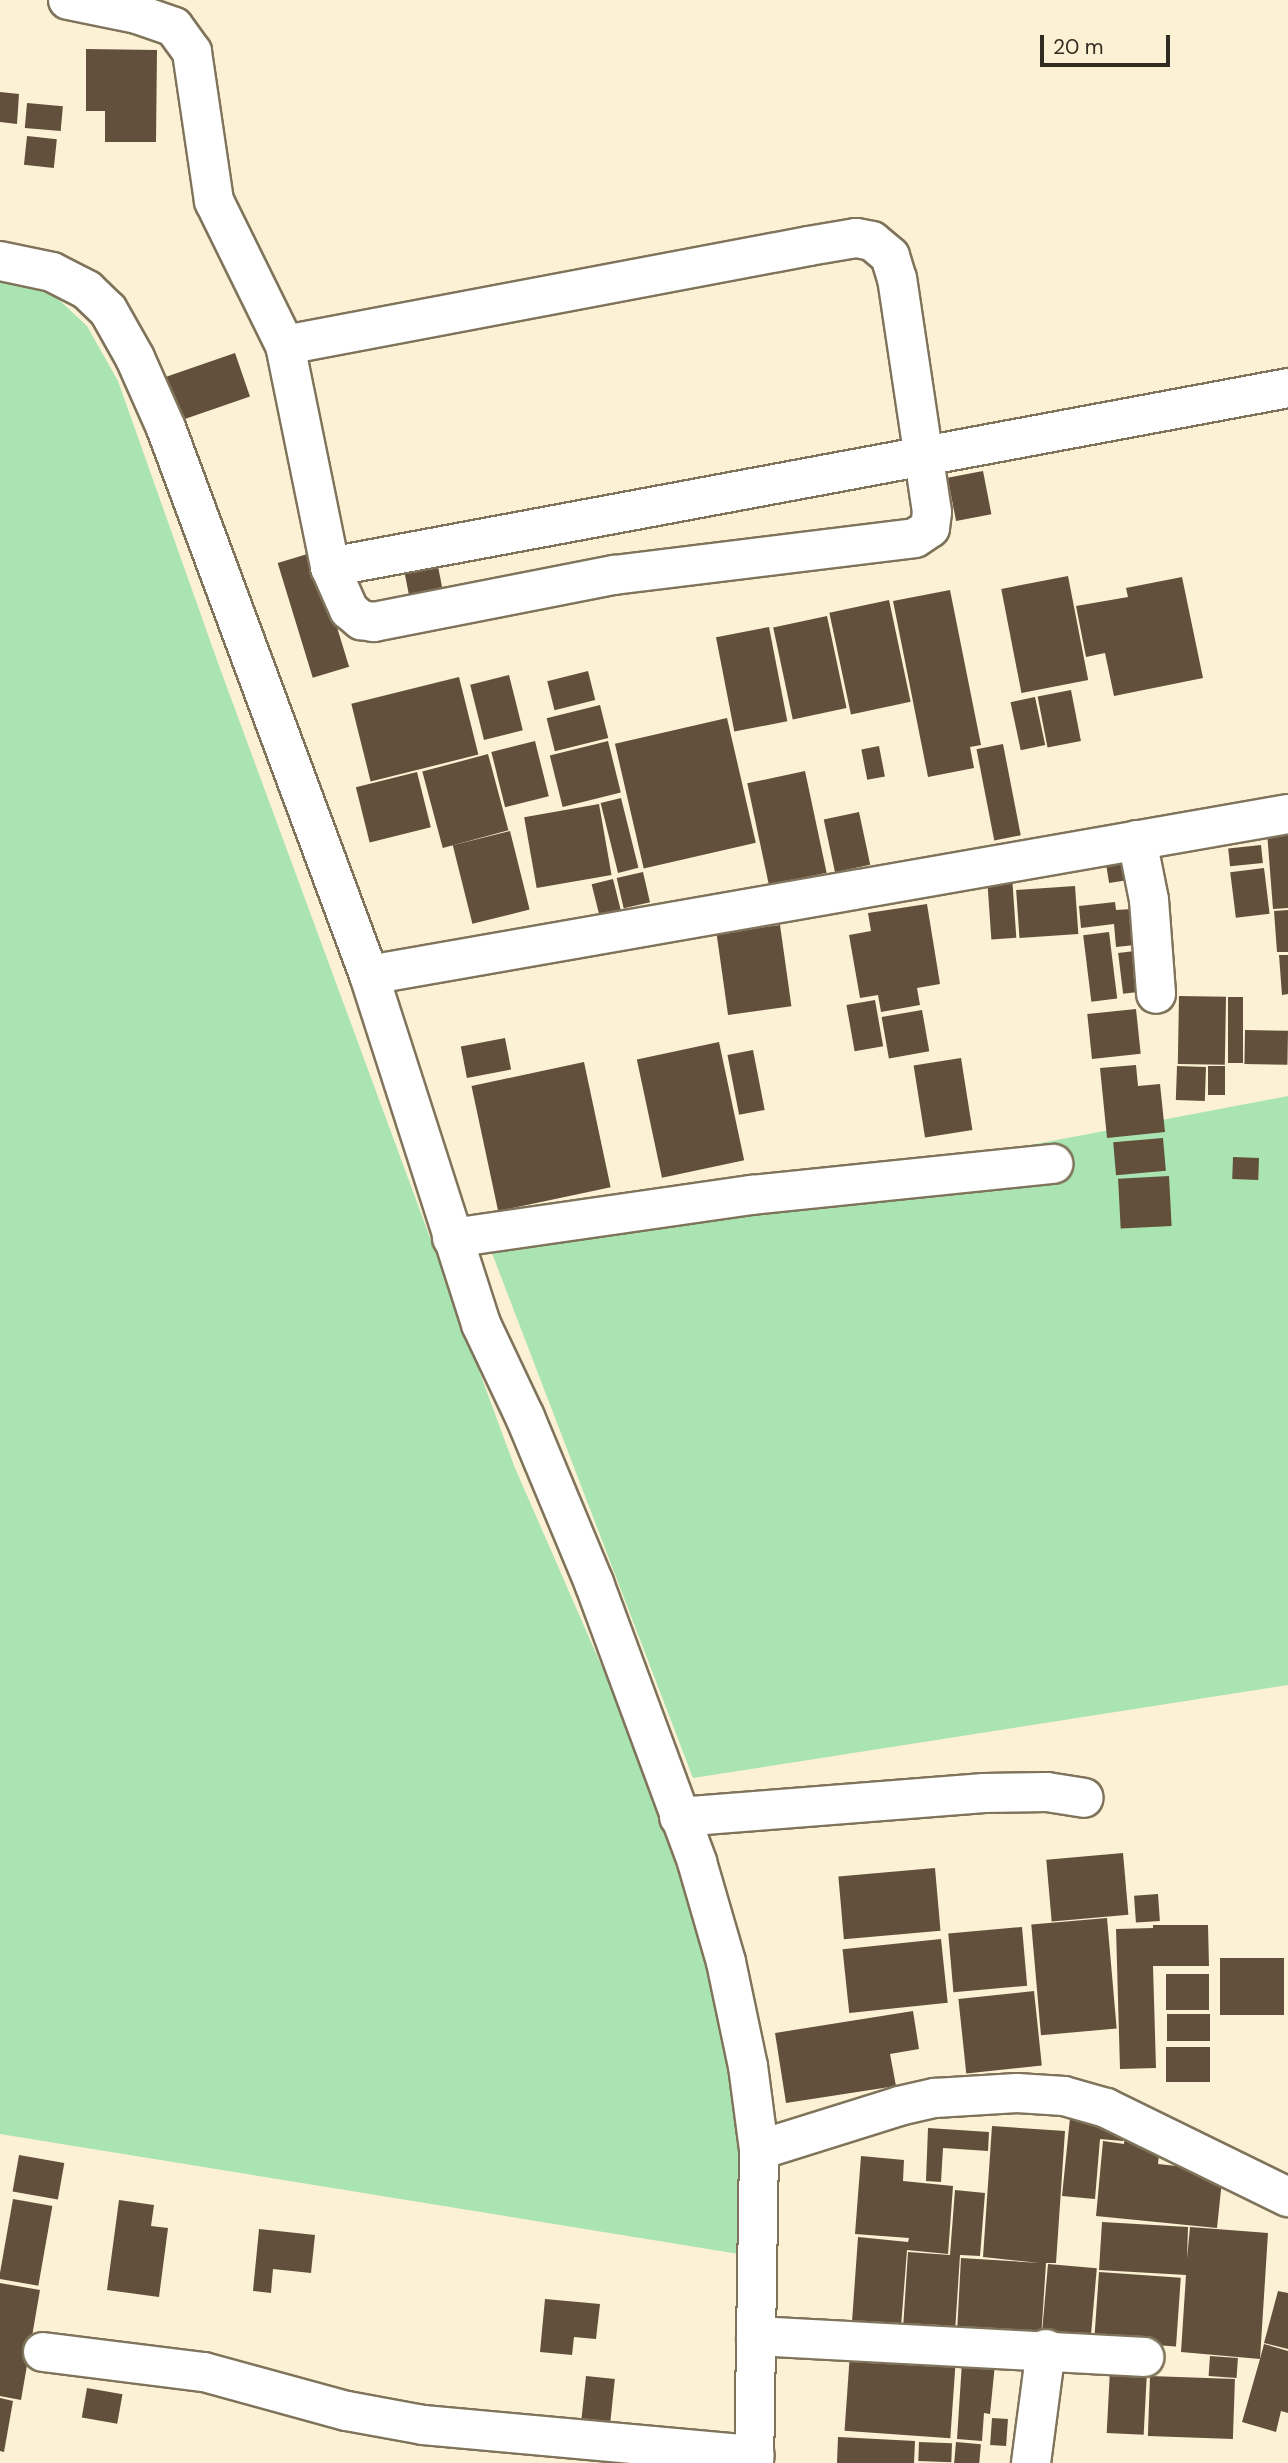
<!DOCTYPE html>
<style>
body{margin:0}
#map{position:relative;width:1288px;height:2463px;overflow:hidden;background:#fcf1d4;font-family:"DM Sans",sans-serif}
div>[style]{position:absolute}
.green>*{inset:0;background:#aae4b3}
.building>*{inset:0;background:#63503c;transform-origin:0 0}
.roads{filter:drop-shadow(2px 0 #7f745b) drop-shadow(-2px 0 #7f745b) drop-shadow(0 2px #7f745b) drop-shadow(0 -2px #7f745b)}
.minor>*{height:38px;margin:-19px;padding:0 19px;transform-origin:19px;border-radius:19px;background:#fff}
span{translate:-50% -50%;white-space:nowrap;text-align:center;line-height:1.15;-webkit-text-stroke:7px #fcf1d4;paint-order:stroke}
.scale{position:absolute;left:1040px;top:35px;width:130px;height:32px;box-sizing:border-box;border:4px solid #312c21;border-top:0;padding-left:9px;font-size:21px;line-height:24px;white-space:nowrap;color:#312c21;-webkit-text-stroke:5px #fcf1d4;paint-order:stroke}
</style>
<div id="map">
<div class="green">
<div style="clip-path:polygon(0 280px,22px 284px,56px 297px,87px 326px,118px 381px,218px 663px,515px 1468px,619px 1706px,710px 1963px,741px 2100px,745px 2255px,0 2134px)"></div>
<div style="clip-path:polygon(1288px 1096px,1288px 1685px,693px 1778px,490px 1248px)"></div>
</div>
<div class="building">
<div style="clip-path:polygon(86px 49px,157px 50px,156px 142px,105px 142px,105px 111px,86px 111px)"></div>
<div style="clip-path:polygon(0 92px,19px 94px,17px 124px,0 122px)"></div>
<div style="left:27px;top:103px;width:36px;height:25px;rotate:5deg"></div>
<div style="left:27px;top:136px;width:30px;height:29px;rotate:6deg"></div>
<div style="left:235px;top:353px;width:46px;height:75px;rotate:71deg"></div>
<div style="left:983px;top:471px;width:44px;height:36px;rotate:79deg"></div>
<div style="left:314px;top:552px;width:120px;height:38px;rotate:73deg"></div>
<div style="left:437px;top:561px;width:31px;height:34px;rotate:79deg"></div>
<div style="left:1068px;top:576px;width:106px;height:68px;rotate:79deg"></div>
<div style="clip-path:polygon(1182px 577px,1203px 678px,1114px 696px,1105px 653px,1086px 657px,1076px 606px,1128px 597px,1126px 588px)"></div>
<div style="clip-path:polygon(950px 590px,981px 745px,970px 747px,974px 768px,928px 777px,893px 601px)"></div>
<div style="left:889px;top:600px;width:104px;height:61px;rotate:78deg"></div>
<div style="left:827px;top:616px;width:94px;height:55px;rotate:78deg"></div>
<div style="left:769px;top:627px;width:96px;height:54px;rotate:79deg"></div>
<div style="left:588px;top:671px;width:30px;height:42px;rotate:76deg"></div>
<div style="left:509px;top:675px;width:57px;height:40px;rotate:76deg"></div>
<div style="left:459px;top:677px;width:80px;height:111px;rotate:76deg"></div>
<div style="left:1071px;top:690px;width:52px;height:34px;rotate:79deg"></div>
<div style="left:1035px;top:697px;width:49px;height:25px;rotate:78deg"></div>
<div style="left:600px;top:705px;width:34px;height:55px;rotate:76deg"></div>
<div style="left:727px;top:718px;width:128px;height:115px;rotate:77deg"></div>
<div style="left:535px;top:741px;width:57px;height:45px;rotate:76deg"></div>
<div style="left:608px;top:741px;width:53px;height:60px;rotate:76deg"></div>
<div style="left:1003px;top:744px;width:93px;height:27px;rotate:79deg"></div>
<div style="left:879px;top:746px;width:31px;height:18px;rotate:79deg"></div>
<div style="left:488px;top:754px;width:79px;height:68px;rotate:75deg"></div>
<div style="left:805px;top:771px;width:104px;height:59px;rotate:78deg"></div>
<div style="left:417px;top:772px;width:57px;height:63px;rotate:76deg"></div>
<div style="left:621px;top:798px;width:72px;height:21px;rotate:76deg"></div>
<div style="left:599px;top:804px;width:72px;height:76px;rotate:80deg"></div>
<div style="left:859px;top:812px;width:54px;height:36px;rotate:78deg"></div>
<div style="left:510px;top:831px;width:81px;height:59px;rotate:76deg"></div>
<div style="clip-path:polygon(1288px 831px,1288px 908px,1273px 909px,1267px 832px)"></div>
<div style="left:1261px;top:845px;width:18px;height:33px;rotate:84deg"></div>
<div style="left:1127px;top:862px;width:18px;height:21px;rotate:81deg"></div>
<div style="left:1264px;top:868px;width:46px;height:34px;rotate:83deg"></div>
<div style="left:643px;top:872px;width:31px;height:27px;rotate:77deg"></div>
<div style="left:1012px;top:876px;width:62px;height:25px;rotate:86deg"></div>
<div style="left:613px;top:879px;width:33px;height:22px;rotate:76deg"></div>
<div style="left:1075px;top:886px;width:48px;height:59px;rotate:86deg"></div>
<div style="clip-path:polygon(1115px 902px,1116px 910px,1132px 909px,1135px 945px,1116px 947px,1114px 924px,1081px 928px,1079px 906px)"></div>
<div style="clip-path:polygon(927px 904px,940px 984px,917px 988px,920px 1005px,881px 1012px,878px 995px,860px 998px,849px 935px,871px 931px,868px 913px)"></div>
<div style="clip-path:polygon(1288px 910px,1288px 952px,1277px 952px,1274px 911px)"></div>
<div style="left:780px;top:925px;width:82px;height:64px;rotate:82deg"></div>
<div style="left:1109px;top:932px;width:67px;height:26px;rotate:83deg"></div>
<div style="left:1135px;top:951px;width:41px;height:17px;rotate:83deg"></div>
<div style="clip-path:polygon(1279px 955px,1288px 955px,1288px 994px,1282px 995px)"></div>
<div style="left:1179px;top:996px;width:47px;height:68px;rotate:1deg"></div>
<div style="left:1228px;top:997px;width:15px;height:66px"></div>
<div style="left:875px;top:1000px;width:47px;height:29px;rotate:80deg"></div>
<div style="left:1136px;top:1009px;width:45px;height:49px;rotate:84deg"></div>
<div style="left:922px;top:1010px;width:42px;height:41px;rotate:80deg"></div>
<div style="left:1245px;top:1030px;width:43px;height:34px;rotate:1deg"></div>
<div style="left:505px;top:1038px;width:32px;height:45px;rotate:79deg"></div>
<div style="left:719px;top:1042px;width:121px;height:84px;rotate:78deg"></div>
<div style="left:753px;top:1050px;width:61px;height:26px;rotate:79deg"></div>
<div style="left:961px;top:1058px;width:73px;height:48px;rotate:81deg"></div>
<div style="left:584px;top:1062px;width:128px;height:115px;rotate:78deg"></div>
<div style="clip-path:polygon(1136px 1065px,1138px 1086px,1160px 1084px,1165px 1132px,1107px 1138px,1100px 1068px)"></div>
<div style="left:1177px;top:1066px;width:29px;height:34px;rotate:2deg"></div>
<div style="left:1208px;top:1066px;width:17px;height:29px"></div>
<div style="left:1163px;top:1138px;width:33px;height:50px;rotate:85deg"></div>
<div style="left:1233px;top:1157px;width:26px;height:22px;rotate:2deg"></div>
<div style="left:1169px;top:1176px;width:50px;height:51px;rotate:87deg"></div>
<div style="left:1123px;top:1853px;width:62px;height:77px;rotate:85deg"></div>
<div style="left:935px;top:1868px;width:63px;height:97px;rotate:85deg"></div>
<div style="left:1158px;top:1894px;width:27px;height:24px;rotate:86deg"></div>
<div style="left:1107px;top:1918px;width:111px;height:76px;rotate:85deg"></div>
<div style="clip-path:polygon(1153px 1925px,1208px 1925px,1209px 1966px,1153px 1966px,1156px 2068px,1120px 2069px,1116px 1929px,1153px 1928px)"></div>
<div style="left:1022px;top:1927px;width:59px;height:74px;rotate:85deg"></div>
<div style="left:941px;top:1939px;width:64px;height:99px;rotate:84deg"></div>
<div style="left:1220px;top:1958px;width:64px;height:57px"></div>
<div style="left:1166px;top:1974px;width:43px;height:36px"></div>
<div style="left:1034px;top:1991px;width:75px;height:76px;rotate:84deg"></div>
<div style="clip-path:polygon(913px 2011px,919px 2049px,890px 2054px,896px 2086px,786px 2103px,775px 2033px)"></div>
<div style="left:1210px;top:2014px;width:27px;height:43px;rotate:90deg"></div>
<div style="left:1166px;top:2047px;width:44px;height:35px"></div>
<div style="clip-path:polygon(1070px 2118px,1124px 2123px,1123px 2141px,1100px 2139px,1095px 2199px,1062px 2196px)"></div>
<div style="clip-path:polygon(992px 2126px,1065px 2131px,1056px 2263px,1046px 2263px,1041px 2339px,957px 2333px,961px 2258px,1040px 2263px,983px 2257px)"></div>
<div style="clip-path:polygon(928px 2128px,989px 2132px,988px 2151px,943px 2148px,941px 2182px,926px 2181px)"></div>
<div style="clip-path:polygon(1125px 2131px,1161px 2135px,1158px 2164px,1223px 2171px,1217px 2228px,1096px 2216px,1103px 2141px,1124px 2144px)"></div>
<div style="left:19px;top:2155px;width:46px;height:37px;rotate:10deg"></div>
<div style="clip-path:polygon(861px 2156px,904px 2160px,903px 2181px,953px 2186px,948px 2254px,907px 2250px,901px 2327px,852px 2322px,858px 2237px,908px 2242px,909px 2238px,855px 2234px)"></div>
<div style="clip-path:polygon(955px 2190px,985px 2193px,980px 2256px,960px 2255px,955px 2332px,903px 2329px,908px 2252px,950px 2255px)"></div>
<div style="left:13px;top:2199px;width:40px;height:81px;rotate:10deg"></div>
<div style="clip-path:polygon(119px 2200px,154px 2205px,151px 2226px,168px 2228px,159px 2297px,107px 2290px)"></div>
<div style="clip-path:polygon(1102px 2222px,1188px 2227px,1187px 2259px,1190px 2227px,1268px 2233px,1260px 2359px,1264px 2344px,1288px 2351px,1288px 2413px,1281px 2411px,1276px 2432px,1242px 2422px,1260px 2359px,1181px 2352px,1186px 2275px,1099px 2270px)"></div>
<div style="clip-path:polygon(259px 2229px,315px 2235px,311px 2273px,273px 2269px,271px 2293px,253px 2291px)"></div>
<div style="left:1048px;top:2264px;width:49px;height:74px;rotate:5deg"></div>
<div style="left:1099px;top:2272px;width:82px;height:69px;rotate:4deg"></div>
<div style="clip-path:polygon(0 2283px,40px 2290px,21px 2400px,0 2396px)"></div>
<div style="clip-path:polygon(1278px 2291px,1288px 2293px,1288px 2349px,1264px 2343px)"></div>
<div style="clip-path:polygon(545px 2299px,600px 2304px,596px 2339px,574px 2337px,572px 2355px,540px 2352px)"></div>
<div style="left:850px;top:2353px;width:106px;height:78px;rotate:4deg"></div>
<div style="left:1210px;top:2356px;width:28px;height:20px;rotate:4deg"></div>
<div style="clip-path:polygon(962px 2362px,995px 2364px,990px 2414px,984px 2413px,982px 2441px,957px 2439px)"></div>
<div style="left:1110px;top:2370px;width:37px;height:63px;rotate:3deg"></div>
<div style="left:586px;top:2376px;width:29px;height:44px;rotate:6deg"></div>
<div style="left:1150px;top:2376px;width:85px;height:60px;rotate:2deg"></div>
<div style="left:87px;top:2388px;width:36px;height:30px;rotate:10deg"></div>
<div style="clip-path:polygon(0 2398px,13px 2401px,4px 2452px,0 2451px)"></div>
<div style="left:992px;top:2418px;width:16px;height:27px;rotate:4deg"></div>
<div style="clip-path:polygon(838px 2437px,915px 2441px,914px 2463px,837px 2463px)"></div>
<div style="left:919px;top:2442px;width:33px;height:19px;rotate:2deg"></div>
<div style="left:956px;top:2442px;width:25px;height:21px;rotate:5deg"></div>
</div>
<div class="roads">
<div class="minor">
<div style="left:68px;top:0;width:70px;rotate:11.5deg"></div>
<div style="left:137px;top:14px;width:39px;rotate:19deg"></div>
<div style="left:174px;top:27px;width:31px;rotate:54deg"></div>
<div style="left:192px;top:52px;width:151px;rotate:81.6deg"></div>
<div style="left:214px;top:201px;width:161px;rotate:63.8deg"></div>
<div style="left:285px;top:345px;width:227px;rotate:78.5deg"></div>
<div style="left:330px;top:567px;width:47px;rotate:66.2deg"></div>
<div style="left:349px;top:610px;width:16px;rotate:40deg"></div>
<div style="left:361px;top:620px;width:13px;rotate:9deg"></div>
<div style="left:374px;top:622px;width:245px;rotate:-11.1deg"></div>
<div style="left:614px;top:575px;width:303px;rotate:-7deg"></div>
<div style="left:915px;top:538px;width:18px;rotate:-34deg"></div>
<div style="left:930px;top:528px;width:16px;rotate:-83deg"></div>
<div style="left:932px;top:512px;width:236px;rotate:-98.5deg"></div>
<div style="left:897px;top:279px;width:24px;rotate:-107deg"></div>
<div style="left:890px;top:256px;width:23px;rotate:-140deg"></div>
<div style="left:872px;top:241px;width:16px;rotate:-169deg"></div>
<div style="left:856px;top:238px;width:48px;rotate:170.3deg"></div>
<div style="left:809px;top:246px;width:533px;rotate:169.3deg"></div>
<div style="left:0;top:261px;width:53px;rotate:11.9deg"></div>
<div style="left:52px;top:272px;width:39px;rotate:27deg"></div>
<div style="left:87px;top:290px;width:29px;rotate:44deg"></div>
<div style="left:108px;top:310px;width:55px;rotate:60.6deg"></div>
<div style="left:135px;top:358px;width:77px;rotate:66.1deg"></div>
<div style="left:166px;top:428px;width:583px;rotate:69.64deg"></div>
<div style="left:369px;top:975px;width:367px;rotate:72.2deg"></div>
<div style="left:481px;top:1324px;width:103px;rotate:64.7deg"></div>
<div style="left:525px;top:1417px;width:180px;rotate:67.4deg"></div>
<div style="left:594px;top:1583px;width:297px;rotate:69.7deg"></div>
<div style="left:697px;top:1862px;width:104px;rotate:73.8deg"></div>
<div style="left:726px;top:1962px;width:106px;rotate:78.1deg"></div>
<div style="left:748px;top:2066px;width:85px;rotate:82.5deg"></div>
<div style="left:759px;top:2150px;width:313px;rotate:90.9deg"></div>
<div style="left:330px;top:567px;width:975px;rotate:-10.58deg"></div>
<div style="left:1137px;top:840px;width:61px;rotate:78.7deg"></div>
<div style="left:1149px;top:900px;width:94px;rotate:85.7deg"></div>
<div style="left:369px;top:975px;width:933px;rotate:-9.94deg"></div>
<div style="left:452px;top:1238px;width:303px;rotate:-8.2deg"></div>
<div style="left:752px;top:1195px;width:303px;rotate:-5.9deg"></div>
<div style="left:679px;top:1817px;width:306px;rotate:-4.5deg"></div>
<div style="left:984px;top:1793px;width:63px;rotate:-0.9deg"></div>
<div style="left:1047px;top:1792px;width:37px;rotate:9deg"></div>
<div style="left:759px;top:2150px;width:147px;rotate:-17.4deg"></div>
<div style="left:899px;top:2106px;width:37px;rotate:-13deg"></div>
<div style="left:935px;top:2098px;width:82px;rotate:-3.5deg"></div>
<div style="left:1017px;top:2093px;width:47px;rotate:3.7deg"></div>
<div style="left:1064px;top:2096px;width:44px;rotate:15.9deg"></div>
<div style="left:1106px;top:2108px;width:203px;rotate:26.1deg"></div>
<div style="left:756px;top:2336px;width:389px;rotate:3.1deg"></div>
<div style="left:43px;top:2352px;width:162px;rotate:7.1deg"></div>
<div style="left:204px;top:2372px;width:148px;rotate:15.3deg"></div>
<div style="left:347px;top:2411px;width:77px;rotate:10.4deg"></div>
<div style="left:423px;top:2425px;width:333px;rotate:5.2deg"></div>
<div style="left:1031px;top:2463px;width:115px;rotate:-82.5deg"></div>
</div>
</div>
<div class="scale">20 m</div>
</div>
